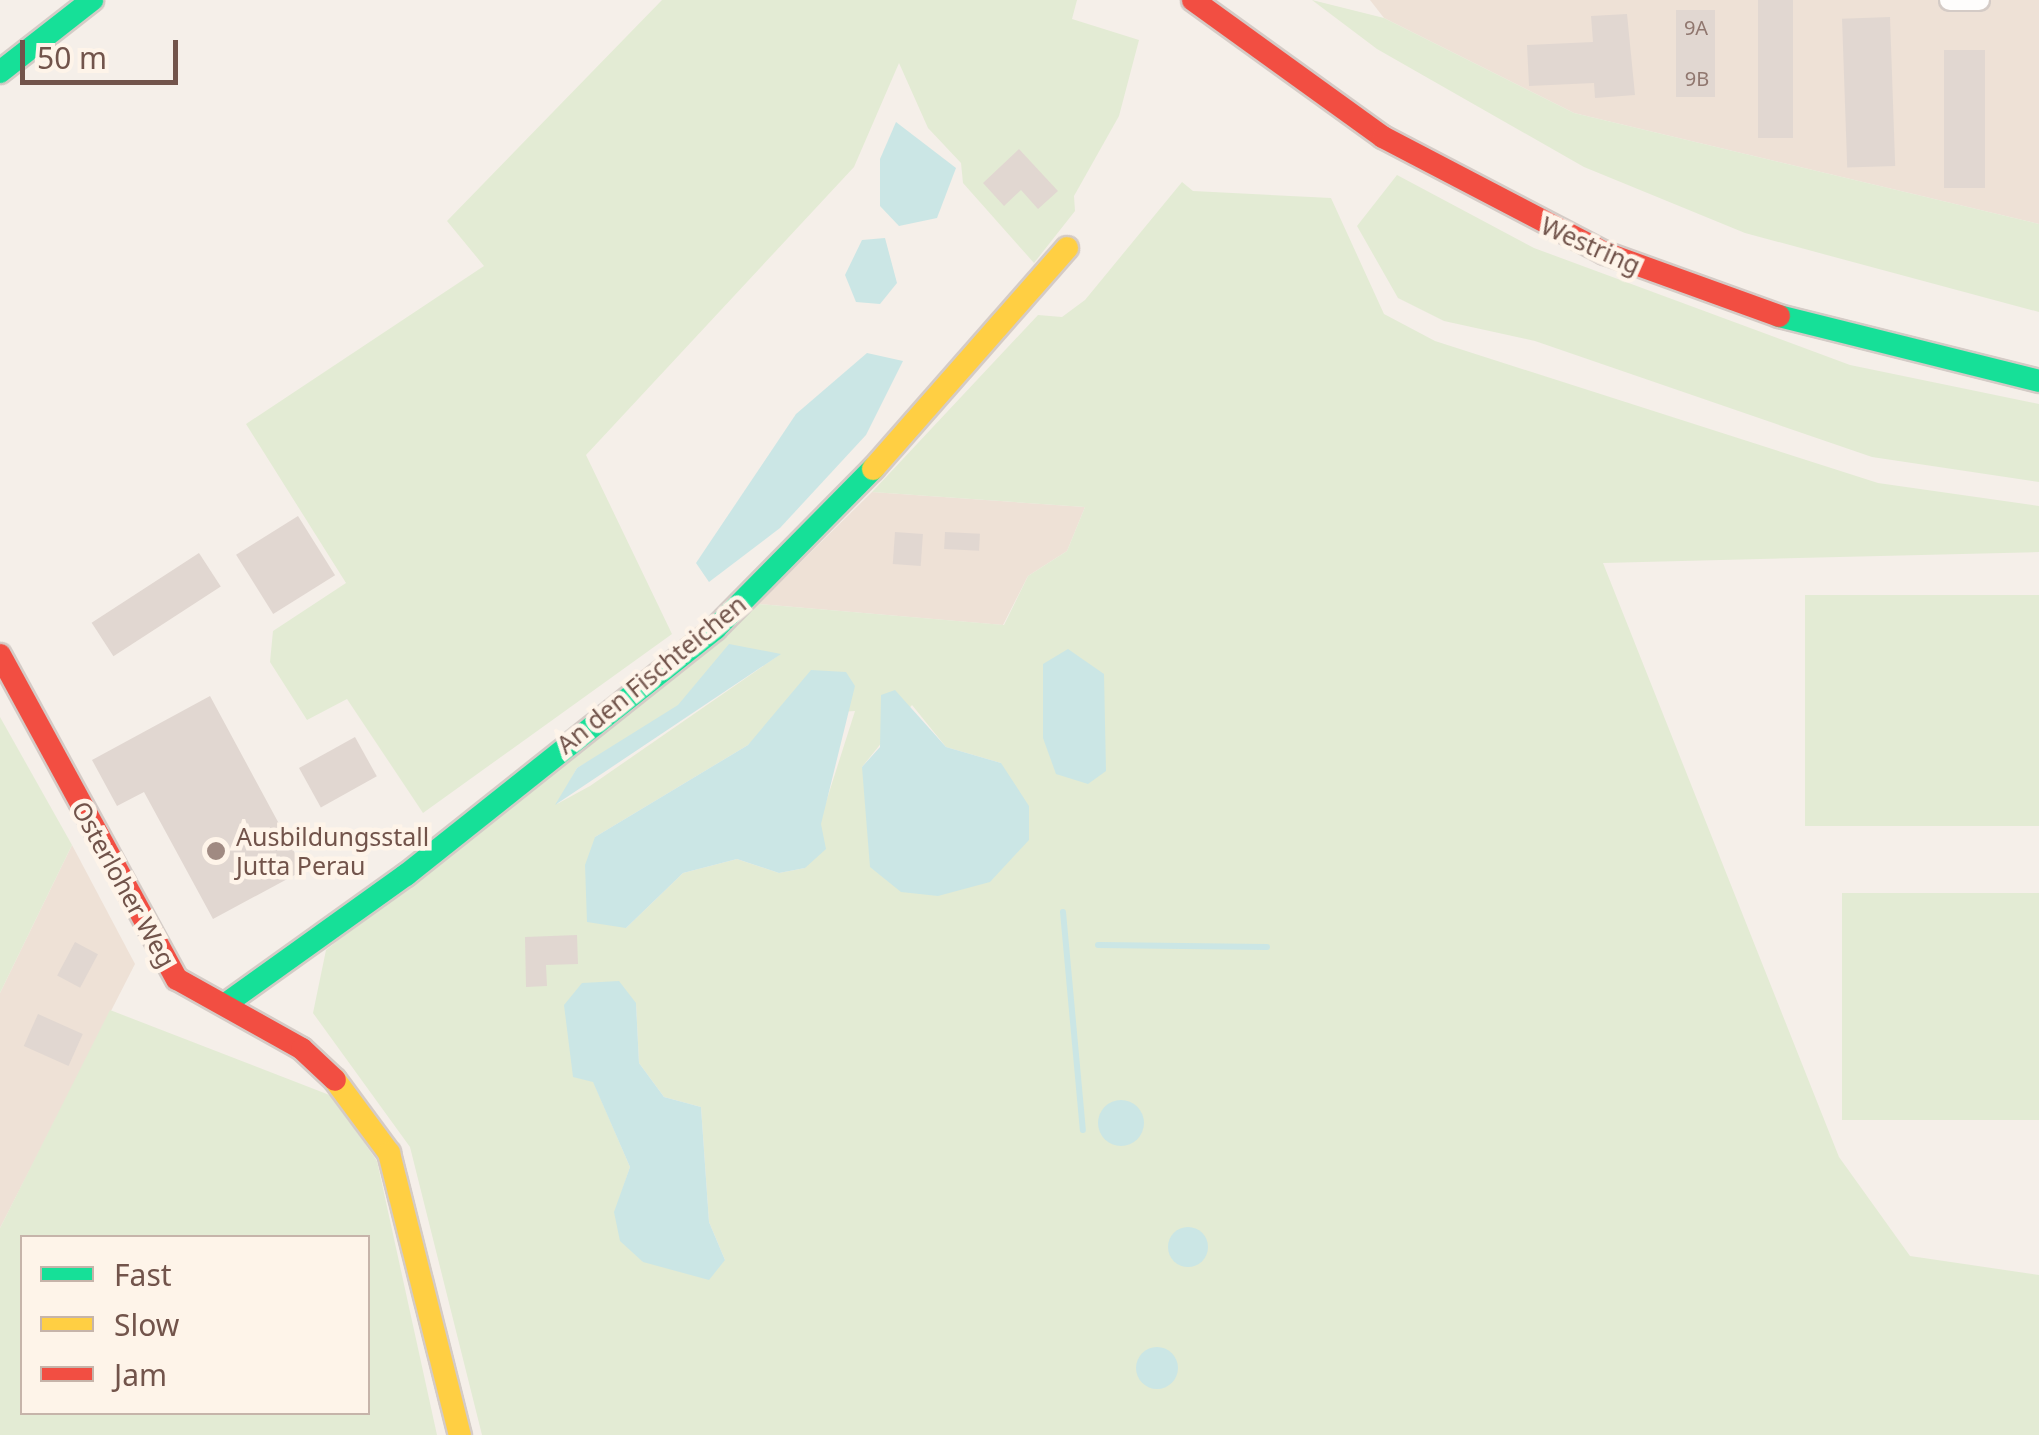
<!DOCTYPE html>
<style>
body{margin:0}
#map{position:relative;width:2039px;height:1435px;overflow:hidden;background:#f5efe9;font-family:"Noto Sans",sans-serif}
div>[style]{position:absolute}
.residential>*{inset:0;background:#eee1d6}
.green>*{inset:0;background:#e3ebd4;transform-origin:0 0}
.water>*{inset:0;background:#cbe6e5}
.round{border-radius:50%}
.stream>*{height:6px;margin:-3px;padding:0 3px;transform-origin:3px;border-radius:3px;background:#cbe6e5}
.building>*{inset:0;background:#e1d7d1;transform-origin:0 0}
.roads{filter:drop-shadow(2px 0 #d4cbc6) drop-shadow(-2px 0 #d4cbc6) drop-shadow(0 2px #d4cbc6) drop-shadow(0 -2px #d4cbc6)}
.street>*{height:20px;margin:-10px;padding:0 10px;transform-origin:10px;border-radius:10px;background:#fefdfc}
.fast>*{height:22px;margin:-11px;padding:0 11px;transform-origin:11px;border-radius:11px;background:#16e098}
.slow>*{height:22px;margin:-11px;padding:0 11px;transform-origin:11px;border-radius:11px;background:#ffcf43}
.jam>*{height:22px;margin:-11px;padding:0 11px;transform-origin:11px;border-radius:11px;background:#f24e42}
.dots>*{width:28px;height:28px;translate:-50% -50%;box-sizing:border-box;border:5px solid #fef4e9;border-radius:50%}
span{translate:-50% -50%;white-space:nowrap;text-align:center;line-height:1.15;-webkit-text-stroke:9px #fef4e9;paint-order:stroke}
.number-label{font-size:20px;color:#90776f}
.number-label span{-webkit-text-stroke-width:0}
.street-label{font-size:25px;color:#72544b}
.poi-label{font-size:25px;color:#72544b}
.left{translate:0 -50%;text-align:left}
.legend{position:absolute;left:20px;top:1235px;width:350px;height:180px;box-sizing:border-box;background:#fef4e9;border:2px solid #c6b4aa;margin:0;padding:12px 18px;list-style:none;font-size:30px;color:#72544b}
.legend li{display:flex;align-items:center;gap:20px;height:50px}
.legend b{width:50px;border:2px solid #c6b4aa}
.scale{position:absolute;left:20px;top:40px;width:158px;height:45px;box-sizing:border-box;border:5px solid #72544b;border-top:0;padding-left:12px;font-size:30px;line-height:35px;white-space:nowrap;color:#72544b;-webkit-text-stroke:8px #fef4e9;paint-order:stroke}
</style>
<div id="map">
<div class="residential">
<div style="clip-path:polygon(1370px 0,2039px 0,2039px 224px,1574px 113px,1384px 18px)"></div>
<div style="clip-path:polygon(872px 492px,1085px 507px,1067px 551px,1028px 576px,1003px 625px,758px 604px)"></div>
<div style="clip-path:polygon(72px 845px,135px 964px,0 1228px,0 993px)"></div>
</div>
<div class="green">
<div style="clip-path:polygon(662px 0,1077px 0,1072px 19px,1139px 40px,1119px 116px,1074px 196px,1075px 211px,1034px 263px,963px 183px,961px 163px,928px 128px,899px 63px,854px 167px,586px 455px,672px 634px,423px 813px,347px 699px,307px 720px,270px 662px,273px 631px,346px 583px,246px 424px,484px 266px,447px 221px)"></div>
<div style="clip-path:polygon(1312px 0,1384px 18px,1574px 113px,2039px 224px,2039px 312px,1745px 233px,1584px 167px,1377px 49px)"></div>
<div style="clip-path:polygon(1397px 175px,1534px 248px,1850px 365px,2039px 404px,2039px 482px,1872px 457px,1535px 341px,1444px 321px,1398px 298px,1357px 226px)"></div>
<div style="clip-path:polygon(evenodd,1182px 182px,1193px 191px,1331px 198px,1384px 314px,1435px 341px,1878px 483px,2039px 506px,2039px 552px,1603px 563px,1839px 1157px,1910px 1256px,2039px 1275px,2039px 1435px,482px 1435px,410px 1147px,313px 1013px,326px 950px,758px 604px,1004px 625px,1028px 576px,1067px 551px,1085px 507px,872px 492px,1038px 315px,1062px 317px,1085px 300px,1182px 182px,779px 655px,590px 786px,557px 804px,577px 768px,779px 655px,1182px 182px,912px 705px,946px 747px,1001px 763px,1018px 852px,1004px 857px,862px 767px,912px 705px,1182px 182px,855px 711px,805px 868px,779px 873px,737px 859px,683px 873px,626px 928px,595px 837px,748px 745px,777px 716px,855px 711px,1182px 182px,636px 1003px,639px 1063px,664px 1097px,701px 1107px,709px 1222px,725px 1260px,643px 1262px,615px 1212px,630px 1167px,593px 1081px,636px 1003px)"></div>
<div style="left:2039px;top:595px;width:231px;height:234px;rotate:90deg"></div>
<div style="clip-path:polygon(0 717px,72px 845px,0 993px)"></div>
<div style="left:2039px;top:893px;width:227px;height:197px;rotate:90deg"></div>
<div style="clip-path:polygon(evenodd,110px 1010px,332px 1096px,377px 1161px,437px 1435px,0 1435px,0 1228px,110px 1010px,22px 1238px,368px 1238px,368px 1412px,22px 1412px,22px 1238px)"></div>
</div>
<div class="water">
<div style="clip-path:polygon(896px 122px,956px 168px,937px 218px,899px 226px,880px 206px,880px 159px)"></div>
<div style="clip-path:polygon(885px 238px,897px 283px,880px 304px,856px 302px,845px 275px,862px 240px)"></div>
<div style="clip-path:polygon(867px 353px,903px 361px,866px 435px,780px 528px,709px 582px,696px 563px,796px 414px)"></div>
<div style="clip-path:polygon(729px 644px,781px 654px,555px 805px,577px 768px,678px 705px)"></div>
<div style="clip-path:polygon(1068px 649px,1104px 674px,1106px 771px,1088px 784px,1056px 774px,1043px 738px,1043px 664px)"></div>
<div style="clip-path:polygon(811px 670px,846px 672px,855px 686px,821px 824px,826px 849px,805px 868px,779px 873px,737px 859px,683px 873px,626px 928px,587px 922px,585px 865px,595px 837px,748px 745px)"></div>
<div style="clip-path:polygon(895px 690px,946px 747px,1001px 763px,1029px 806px,1029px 840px,990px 882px,938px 896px,901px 892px,870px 867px,862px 767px,880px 747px,881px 695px)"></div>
<div style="clip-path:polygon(619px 981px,636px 1003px,639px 1063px,664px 1097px,701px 1107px,709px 1222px,725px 1260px,709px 1280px,643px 1262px,620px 1241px,614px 1212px,630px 1167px,593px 1082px,573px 1077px,564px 1005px,582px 983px)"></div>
<div class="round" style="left:1098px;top:1100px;width:46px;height:46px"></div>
<div class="round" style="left:1168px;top:1227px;width:40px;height:40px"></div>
<div class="round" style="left:1136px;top:1347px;width:42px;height:42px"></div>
</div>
<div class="stream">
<div style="left:1063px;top:912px;width:219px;rotate:84.8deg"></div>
<div style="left:1098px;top:945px;width:169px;rotate:0.7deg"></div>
</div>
<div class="building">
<div style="left:1758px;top:0;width:35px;height:138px"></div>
<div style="left:1676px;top:10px;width:39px;height:87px"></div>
<div style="clip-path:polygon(1627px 14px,1635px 95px,1595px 98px,1594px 83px,1529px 86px,1527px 45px,1593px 42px,1591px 16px)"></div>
<div style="left:1890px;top:17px;width:149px;height:48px;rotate:88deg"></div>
<div style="left:1985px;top:50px;width:138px;height:41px;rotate:90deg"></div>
<div style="clip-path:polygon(1019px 149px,1058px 191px,1038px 209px,1021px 190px,1004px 206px,983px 183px)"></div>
<div style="left:298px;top:516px;width:70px;height:73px;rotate:58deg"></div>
<div style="left:895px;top:532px;width:28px;height:32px;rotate:4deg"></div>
<div style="left:945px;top:532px;width:35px;height:17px;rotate:3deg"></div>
<div style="left:199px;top:553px;width:40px;height:128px;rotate:57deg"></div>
<div style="clip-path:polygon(210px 696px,304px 870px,213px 919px,144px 792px,117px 806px,92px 760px)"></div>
<div style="left:355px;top:737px;width:45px;height:64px;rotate:61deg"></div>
<div style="clip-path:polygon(577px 935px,578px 964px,546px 965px,547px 986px,526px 987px,525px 937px)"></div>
<div style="left:75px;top:942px;width:26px;height:38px;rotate:28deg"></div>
<div style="left:38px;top:1014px;width:49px;height:35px;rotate:24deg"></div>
</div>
<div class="roads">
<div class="street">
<div style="left:1950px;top:0;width:29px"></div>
</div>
<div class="fast">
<div style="left:0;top:72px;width:117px;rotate:-38deg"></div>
<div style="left:1779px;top:316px;width:268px;rotate:14deg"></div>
<div style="left:227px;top:1003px;width:220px;rotate:-35.6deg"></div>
<div style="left:406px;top:875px;width:395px;rotate:-38.5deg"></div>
<div style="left:715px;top:629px;width:225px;rotate:-45.4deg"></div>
</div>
<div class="slow">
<div style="left:873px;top:469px;width:294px;rotate:-48.7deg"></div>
<div style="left:335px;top:1080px;width:91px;rotate:53.5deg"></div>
<div style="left:389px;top:1153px;width:291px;rotate:75.9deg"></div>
</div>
<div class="jam">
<div style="left:1193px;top:0;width:234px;rotate:35.8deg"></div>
<div style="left:1383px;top:137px;width:250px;rotate:27.6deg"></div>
<div style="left:1605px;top:253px;width:185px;rotate:19.9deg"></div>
<div style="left:0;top:655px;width:369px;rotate:61.4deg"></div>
<div style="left:177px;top:979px;width:143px;rotate:29.2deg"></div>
<div style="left:302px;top:1049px;width:45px;rotate:43.2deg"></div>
</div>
</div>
<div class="dots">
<div style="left:216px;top:851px;background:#a08a82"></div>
</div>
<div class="number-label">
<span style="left:1696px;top:27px">9A</span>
<span style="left:1697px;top:78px">9B</span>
</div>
<div class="street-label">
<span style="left:1591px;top:245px;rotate:24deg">Westring</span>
<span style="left:651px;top:674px;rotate:-39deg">An den Fischteichen</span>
<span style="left:124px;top:884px;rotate:61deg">Osterloher Weg</span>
</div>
<div class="poi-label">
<span class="left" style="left:236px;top:851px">Ausbildungsstall<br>Jutta Perau</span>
</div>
<ul class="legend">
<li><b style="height:12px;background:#16e098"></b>Fast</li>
<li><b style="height:12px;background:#ffcf43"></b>Slow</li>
<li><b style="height:12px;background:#f24e42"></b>Jam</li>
</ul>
<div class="scale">50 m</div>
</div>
